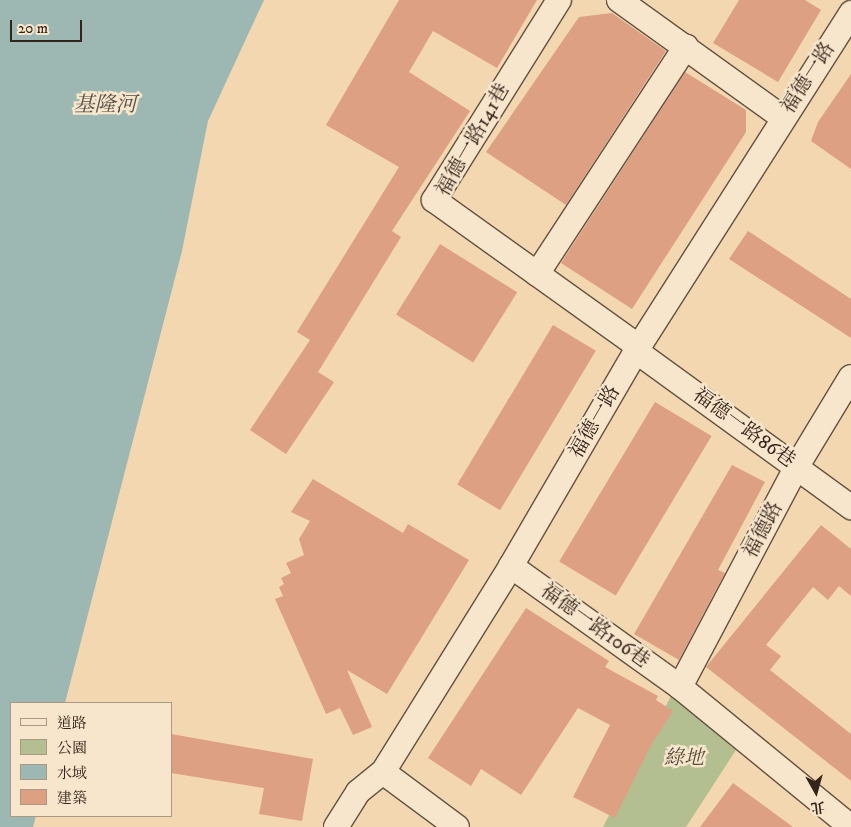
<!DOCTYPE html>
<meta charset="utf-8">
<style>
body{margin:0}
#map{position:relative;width:851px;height:827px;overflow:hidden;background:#f2d7b0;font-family:"IM FELL DW Pica","Noto Serif TC",serif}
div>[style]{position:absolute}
.green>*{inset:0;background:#b4bf91}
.water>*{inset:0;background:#9db8b3}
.building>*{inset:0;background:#dea082;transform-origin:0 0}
.roads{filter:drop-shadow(1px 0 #645140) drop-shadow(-1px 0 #645140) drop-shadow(0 1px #645140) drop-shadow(0 -1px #645140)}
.minor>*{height:24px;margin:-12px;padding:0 12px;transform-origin:12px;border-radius:12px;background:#f7e5cc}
span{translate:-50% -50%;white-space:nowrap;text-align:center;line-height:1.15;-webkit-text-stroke:5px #f7e5cc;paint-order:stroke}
.street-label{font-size:20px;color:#35241b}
.park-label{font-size:20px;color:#554b38;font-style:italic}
.water-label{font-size:21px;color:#545049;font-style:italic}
.legend{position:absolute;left:10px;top:702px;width:162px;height:115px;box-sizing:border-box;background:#f7e5cc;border:1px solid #a99885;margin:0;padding:6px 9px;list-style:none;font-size:15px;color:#35241b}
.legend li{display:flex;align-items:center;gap:10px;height:25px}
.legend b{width:25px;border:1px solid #a99885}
.north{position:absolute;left:791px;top:767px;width:50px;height:50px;-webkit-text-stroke:4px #f7e5cc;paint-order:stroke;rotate:173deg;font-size:14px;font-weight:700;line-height:20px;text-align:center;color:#35241b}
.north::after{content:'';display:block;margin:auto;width:18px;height:22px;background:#35241b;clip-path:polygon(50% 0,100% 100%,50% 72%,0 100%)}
.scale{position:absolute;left:10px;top:20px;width:72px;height:22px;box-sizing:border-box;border:2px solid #35241b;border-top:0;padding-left:6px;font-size:15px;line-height:18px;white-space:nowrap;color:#35241b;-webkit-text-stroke:4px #f7e5cc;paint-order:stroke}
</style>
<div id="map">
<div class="green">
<div style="clip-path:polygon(671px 696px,736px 750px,686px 827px,603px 827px)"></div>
</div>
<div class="water">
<div style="clip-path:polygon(0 0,264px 0,208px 121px,182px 251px,65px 703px,11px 703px,11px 816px,36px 816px,33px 827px,0 827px)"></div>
</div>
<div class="building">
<div style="clip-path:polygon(399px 0,537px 0,497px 68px,433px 31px,409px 72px,470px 111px,392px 231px,401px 237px,318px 372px,334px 382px,286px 454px,250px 430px,310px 340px,297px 332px,399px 167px,326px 125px)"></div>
<div style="clip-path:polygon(739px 0,805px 0,821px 10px,778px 82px,713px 43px)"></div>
<div style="clip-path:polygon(612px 13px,666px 51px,566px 205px,486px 152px,579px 17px)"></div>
<div style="clip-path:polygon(685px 72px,746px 110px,746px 132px,632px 309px,561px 263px)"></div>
<div style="clip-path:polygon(851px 74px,851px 169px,811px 141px,818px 122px)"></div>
<div style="clip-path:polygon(748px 231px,851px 299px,851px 338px,729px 259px)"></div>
<div style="left:440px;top:244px;width:91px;height:83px;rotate:32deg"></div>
<div style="left:553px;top:325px;width:50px;height:186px;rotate:31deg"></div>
<div style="left:655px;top:402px;width:66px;height:186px;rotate:31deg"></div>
<div style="clip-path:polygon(732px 465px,765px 482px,718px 570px,725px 573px,679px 660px,634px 634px)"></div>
<div style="clip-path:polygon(313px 479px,403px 533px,408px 524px,469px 560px,387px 694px,347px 670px,372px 727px,353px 735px,340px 708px,326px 714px,275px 599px,283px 596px,279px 587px,284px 584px,281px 578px,291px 573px,286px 563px,304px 555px,299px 539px,310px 521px,291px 512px)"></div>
<div style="clip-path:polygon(821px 525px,851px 549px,851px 596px,839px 586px,828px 600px,813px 587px,766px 645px,781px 656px,770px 670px,851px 734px,851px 781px,706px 667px)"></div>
<div style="clip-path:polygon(526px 608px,609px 661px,605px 667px,658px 696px,656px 700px,673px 711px,650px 747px,615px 818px,573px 797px,610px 725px,578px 708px,521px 795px,481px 769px,471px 786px,428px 758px)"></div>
<div style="clip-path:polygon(171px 734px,313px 759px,302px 821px,259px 814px,264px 788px,171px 773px)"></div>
<div style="clip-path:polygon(733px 783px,793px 827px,700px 827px)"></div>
</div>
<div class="roads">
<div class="minor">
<div style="left:559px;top:0;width:236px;rotate:122deg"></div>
<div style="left:434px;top:200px;width:252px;rotate:35.6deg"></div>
<div style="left:619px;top:0;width:202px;rotate:35.7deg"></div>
<div style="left:537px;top:274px;width:272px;rotate:-56.8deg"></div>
<div style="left:636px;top:351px;width:266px;rotate:36deg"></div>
<div style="left:511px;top:566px;width:208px;rotate:35.6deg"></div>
<div style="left:680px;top:687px;width:221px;rotate:39.3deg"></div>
<div style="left:680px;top:687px;width:250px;rotate:-62.1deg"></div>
<div style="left:797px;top:466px;width:104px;rotate:-58.8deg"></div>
<div style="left:383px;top:772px;width:92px;rotate:36.6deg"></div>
<div style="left:336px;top:827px;width:41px;rotate:-57.8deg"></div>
<div style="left:358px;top:792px;width:32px;rotate:-39deg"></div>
<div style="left:383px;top:772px;width:243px;rotate:-58.1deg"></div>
<div style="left:511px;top:566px;width:249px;rotate:-59.8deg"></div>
<div style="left:636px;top:351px;width:401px;rotate:-57.5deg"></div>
</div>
</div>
<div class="street-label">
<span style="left:808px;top:78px;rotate:-57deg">福德一路</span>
<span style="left:473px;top:140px;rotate:-60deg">福德一路141巷</span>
<span style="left:595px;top:422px;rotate:-60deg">福德一路</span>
<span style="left:744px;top:428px;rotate:36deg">福德一路86巷</span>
<span style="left:763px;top:530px;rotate:-62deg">福德路</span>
<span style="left:595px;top:626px;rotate:36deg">福德一路106巷</span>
</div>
<div class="park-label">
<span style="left:684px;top:758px">綠地</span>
</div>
<div class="water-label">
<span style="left:105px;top:105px">基隆河</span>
</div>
<ul class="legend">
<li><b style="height:6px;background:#f7e5cc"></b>道路</li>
<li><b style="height:14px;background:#b4bf91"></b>公園</li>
<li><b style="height:14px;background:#9db8b3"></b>水域</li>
<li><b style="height:14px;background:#dea082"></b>建築</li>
</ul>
<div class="north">北</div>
<div class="scale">20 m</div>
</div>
